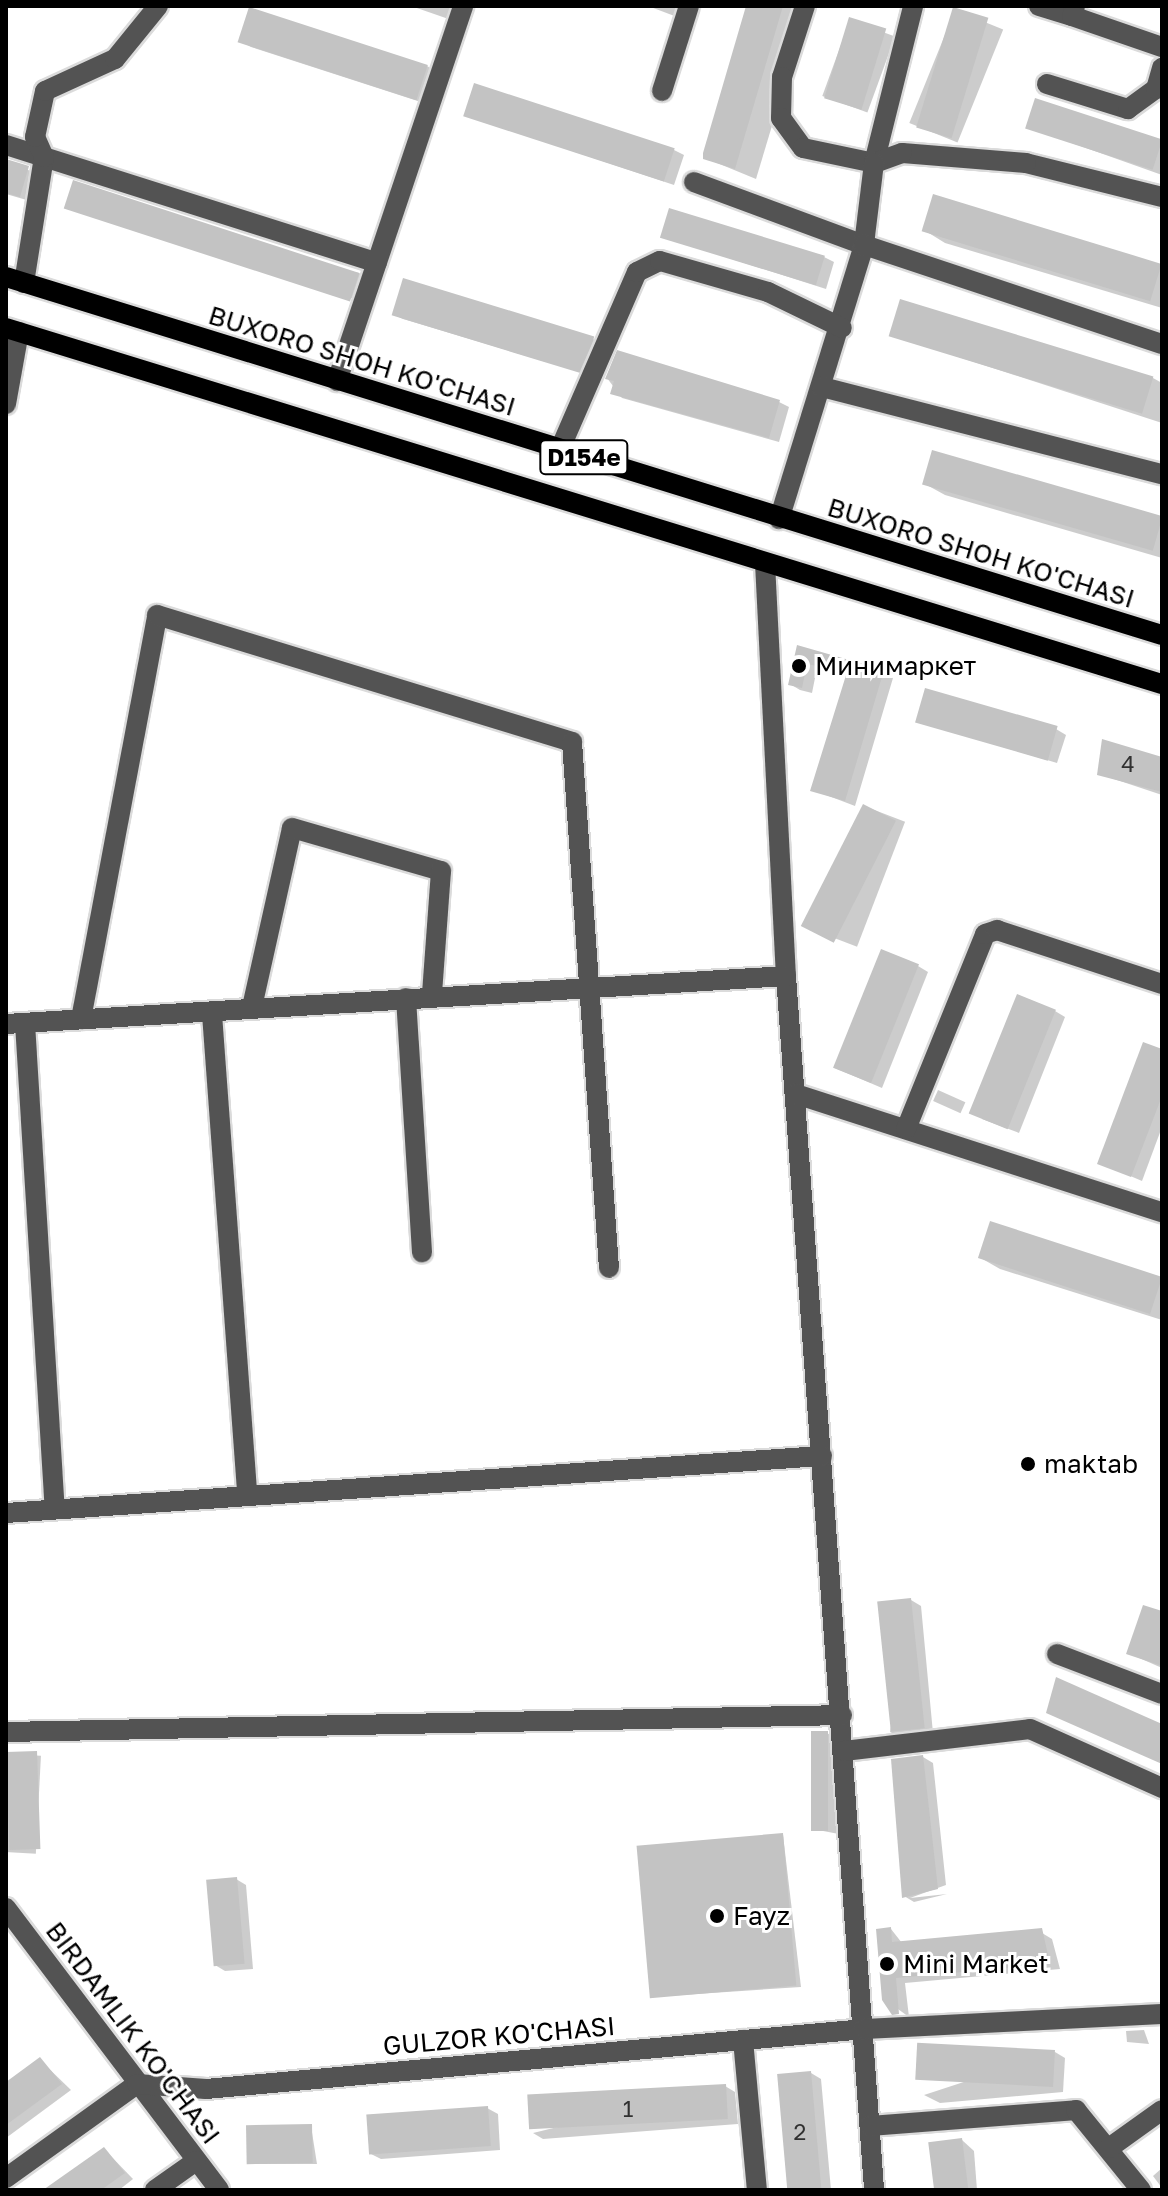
<!DOCTYPE html>
<meta charset="utf-8">
<style>
body{margin:0}
#map{position:relative;width:1168px;height:2196px;overflow:hidden;background:#fff;font-family:"Golos Text",sans-serif}
div>[style]{position:absolute}
.shadow>*{inset:0;background:#0003;transform-origin:0 0}
.building>*{inset:0;background:#c3c3c3;transform-origin:0 0}
.roads{filter:drop-shadow(2px 0 #dbdbdb) drop-shadow(-2px 0 #dbdbdb) drop-shadow(0 2px #dbdbdb) drop-shadow(0 -2px #dbdbdb)}
.minor>*{height:20px;margin:-10px;padding:0 10px;transform-origin:10px;border-radius:10px;background:#535353}
.major>*{height:20px;margin:-10px;padding:0 10px;transform-origin:10px;border-radius:10px;background:#000}
.dots>*{width:22px;height:22px;translate:-50% -50%;box-sizing:border-box;border:4px solid #fff;border-radius:50%}
span{translate:-50% -50%;white-space:nowrap;text-align:center;line-height:1.15;-webkit-text-stroke:6px #fff;paint-order:stroke}
.number-label{font-size:22px;color:#313131}
.number-label span{-webkit-text-stroke-width:0}
.shield-label span{padding:2px 6px;background:#fff;border:2px solid;border-radius:6px;-webkit-text-stroke-width:0}
.shield-label{font-size:24px;color:#000;font-weight:700}
.street-label{font-size:26px;color:#000}
.poi-label{font-size:26px;color:#000}
.left{translate:0 -50%;text-align:left}
.frame{position:absolute;inset:0;border:8px solid #000;pointer-events:none}
</style>
<div id="map">
<div class="shadow">
<div style="clip-path:polygon(411px 6px,469px 6px,463px 24px)"></div>
<div style="clip-path:polygon(648px 6px,690px 6px,685px 20px)"></div>
<div style="clip-path:polygon(749px 6px,808px 6px,756px 179px,705px 158px)"></div>
<div style="clip-path:polygon(251px 9px,427px 66px,437px 72px,427px 104px,251px 47px,241px 41px)"></div>
<div style="left:955px;top:10px;width:52px;height:122px;rotate:22deg"></div>
<div style="left:850px;top:20px;width:48px;height:81px;rotate:20deg"></div>
<div style="clip-path:polygon(1036px 100px,1162px 142px,1162px 175px,1027px 127px)"></div>
<div style="clip-path:polygon(465px 115px,674px 150px,684px 155px,674px 185px)"></div>
<div style="clip-path:polygon(6px 161px,38px 174px,30px 201px,6px 194px)"></div>
<div style="clip-path:polygon(66px 208px,359px 273px,371px 280px,363px 302px)"></div>
<div style="clip-path:polygon(924px 230px,1162px 265px,1162px 308px,945px 243px)"></div>
<div style="clip-path:polygon(663px 237px,824px 257px,834px 262px,826px 289px)"></div>
<div style="clip-path:polygon(404px 280px,593px 339px,603px 345px,590px 375px,403px 319px,393px 314px)"></div>
<div style="clip-path:polygon(891px 335px,1153px 378px,1162px 383px,1162px 423px)"></div>
<div style="clip-path:polygon(607px 378px,779px 402px,789px 407px,779px 442px,622px 398px)"></div>
<div style="clip-path:polygon(925px 484px,1162px 519px,1162px 558px,945px 495px)"></div>
<div style="clip-path:polygon(798px 647px,893px 678px,855px 806px,813px 790px,848px 675px,817px 668px,812px 693px,800px 690px,790px 684px)"></div>
<div style="clip-path:polygon(922px 723px,1056px 729px,1066px 735px,1057px 763px)"></div>
<div style="clip-path:polygon(1162px 759px,1162px 795px,1099px 774px)"></div>
<div style="left:864px;top:806px;width:44px;height:134px;rotate:21deg"></div>
<div style="clip-path:polygon(918px 966px,928px 972px,882px 1088px,835px 1068px)"></div>
<div style="clip-path:polygon(1055px 1011px,1065px 1017px,1019px 1133px,982px 1119px)"></div>
<div style="clip-path:polygon(1162px 1051px,1162px 1127px,1142px 1181px,1100px 1163px)"></div>
<div style="left:938px;top:1090px;width:30px;height:12px;rotate:24deg"></div>
<div style="clip-path:polygon(979px 1257px,1162px 1280px,1162px 1320px,1000px 1269px)"></div>
<div style="clip-path:polygon(911px 1600px,921px 1606px,933px 1733px,900px 1737px,890px 1732px)"></div>
<div style="clip-path:polygon(1162px 1613px,1162px 1668px,1128px 1653px)"></div>
<div style="clip-path:polygon(827px 1733px,837px 1739px,844px 1835px,818px 1830px)"></div>
<div style="left:6px;top:1754px;width:35px;height:98px;rotate:3deg"></div>
<div style="clip-path:polygon(923px 1757px,933px 1763px,946px 1885px,910px 1898px,947px 1894px,914px 1902px,904px 1896px)"></div>
<div style="clip-path:polygon(783px 1835px,801px 1987px,652px 1997px)"></div>
<div style="clip-path:polygon(236px 1879px,246px 1885px,253px 1969px,225px 1971px,215px 1965px)"></div>
<div style="clip-path:polygon(891px 1929px,902px 1943px,1042px 1933px,1052px 1939px,1060px 1969px,905px 1983px,909px 2017px,884px 1999px)"></div>
<div style="clip-path:polygon(1144px 2030px,1149px 2044px,1127px 2042px,1126px 2031px)"></div>
<div style="clip-path:polygon(1055px 2052px,1065px 2058px,1063px 2092px,940px 2103px,924px 2095px)"></div>
<div style="clip-path:polygon(40px 2060px,71px 2090px,6px 2138px,6px 2084px)"></div>
<div style="clip-path:polygon(811px 2073px,821px 2079px,831px 2190px,790px 2190px)"></div>
<div style="clip-path:polygon(725px 2086px,735px 2092px,738px 2124px,543px 2139px,533px 2133px)"></div>
<div style="clip-path:polygon(487px 2108px,498px 2114px,500px 2150px,381px 2159px,371px 2154px)"></div>
<div style="clip-path:polygon(311px 2126px,317px 2164px,249px 2164px)"></div>
<div style="clip-path:polygon(962px 2140px,974px 2151px,977px 2190px,934px 2190px)"></div>
<div style="clip-path:polygon(104px 2149px,133px 2179px,119px 2190px,46px 2190px)"></div>
<div style="clip-path:polygon(1162px 2168px,1162px 2188px,1153px 2176px)"></div>
</div>
<div class="building">
<div style="clip-path:polygon(746px 6px,783px 6px,735px 169px,703px 159px,703px 153px)"></div>
<div style="left:249px;top:7px;width:188px;height:37px;rotate:18deg"></div>
<div style="left:953px;top:7px;width:37px;height:126px;rotate:17deg"></div>
<div style="left:849px;top:17px;width:39px;height:85px;rotate:17deg"></div>
<div style="left:474px;top:83px;width:211px;height:35px;rotate:18deg"></div>
<div style="left:1035px;top:98px;width:134px;height:32px;rotate:18deg"></div>
<div style="clip-path:polygon(6px 159px,29px 166px,20px 197px,6px 193px)"></div>
<div style="left:73px;top:180px;width:301px;height:30px;rotate:18deg"></div>
<div style="left:933px;top:194px;width:239px;height:39px;rotate:17deg"></div>
<div style="left:669px;top:208px;width:163px;height:31px;rotate:17deg"></div>
<div style="left:403px;top:278px;width:200px;height:39px;rotate:17deg"></div>
<div style="left:900px;top:299px;width:265px;height:39px;rotate:17deg"></div>
<div style="clip-path:polygon(617px 350px,780px 400px,769px 438px,610px 394px,614px 381px,605px 379px)"></div>
<div style="left:932px;top:450px;width:240px;height:36px;rotate:16deg"></div>
<div style="clip-path:polygon(797px 645px,884px 670px,845px 801px,810px 791px,847px 672px,807px 664px,802px 688px,788px 685px)"></div>
<div style="left:925px;top:688px;width:138px;height:36px;rotate:16deg"></div>
<div style="clip-path:polygon(1102px 739px,1162px 757px,1162px 792px,1097px 775px)"></div>
<div style="left:863px;top:804px;width:37px;height:137px;rotate:27deg"></div>
<div style="left:881px;top:949px;width:41px;height:128px;rotate:22deg"></div>
<div style="left:1017px;top:994px;width:42px;height:129px;rotate:22deg"></div>
<div style="clip-path:polygon(1143px 1042px,1162px 1049px,1162px 1096px,1131px 1177px,1097px 1164px)"></div>
<div style="left:990px;top:1221px;width:181px;height:39px;rotate:18deg"></div>
<div style="left:911px;top:1598px;width:131px;height:34px;rotate:84deg"></div>
<div style="clip-path:polygon(1143px 1605px,1162px 1611px,1162px 1666px,1126px 1654px)"></div>
<div style="clip-path:polygon(1056px 1677px,1162px 1724px,1162px 1764px,1046px 1713px)"></div>
<div style="left:811px;top:1731px;width:17px;height:100px"></div>
<div style="left:37px;top:1751px;width:98px;height:31px;rotate:88deg"></div>
<div style="clip-path:polygon(923px 1755px,938px 1889px,902px 1898px,891px 1759px)"></div>
<div style="left:783px;top:1833px;width:153px;height:147px;rotate:85deg"></div>
<div style="left:237px;top:1877px;width:87px;height:31px;rotate:85deg"></div>
<div style="clip-path:polygon(891px 1927px,892px 1942px,1042px 1928px,1050px 1964px,896px 1978px,899px 2014px,892px 2015px,882px 2000px,876px 1929px)"></div>
<div style="left:1055px;top:2050px;width:37px;height:138px;rotate:93deg"></div>
<div style="clip-path:polygon(40px 2057px,62px 2084px,6px 2125px,6px 2082px)"></div>
<div style="left:811px;top:2071px;width:120px;height:34px;rotate:85deg"></div>
<div style="left:726px;top:2084px;width:35px;height:199px;rotate:87deg"></div>
<div style="left:488px;top:2106px;width:40px;height:122px;rotate:86deg"></div>
<div style="left:312px;top:2124px;width:39px;height:66px;rotate:89deg"></div>
<div style="left:962px;top:2138px;width:52px;height:34px;rotate:83deg"></div>
<div style="clip-path:polygon(104px 2147px,125px 2173px,101px 2190px,43px 2190px)"></div>
</div>
<div class="roads">
<div class="minor">
<div style="left:805px;top:6px;width:75px;rotate:107.9deg"></div>
<div style="left:782px;top:77px;width:41px;rotate:91.4deg"></div>
<div style="left:781px;top:118px;width:37px;rotate:54deg"></div>
<div style="left:803px;top:148px;width:73px;rotate:11.9deg"></div>
<div style="left:874px;top:163px;width:162px;rotate:-76deg"></div>
<div style="left:1039px;top:6px;width:34px;rotate:17deg"></div>
<div style="left:1075px;top:6px;width:10px;rotate:107deg"></div>
<div style="left:1072px;top:16px;width:95px;rotate:19deg"></div>
<div style="left:1047px;top:84px;width:85px;rotate:17.2deg"></div>
<div style="left:1128px;top:109px;width:34px;rotate:-36deg"></div>
<div style="left:1156px;top:89px;width:22px;rotate:-74deg"></div>
<div style="left:662px;top:91px;width:89px;rotate:-72.4deg"></div>
<div style="left:6px;top:145px;width:389px;rotate:17.6deg"></div>
<div style="left:694px;top:182px;width:181px;rotate:20.3deg"></div>
<div style="left:864px;top:245px;width:287px;rotate:107.2deg"></div>
<div style="left:1162px;top:197px;width:140px;rotate:-166deg"></div>
<div style="left:1026px;top:163px;width:124px;rotate:-175.4deg"></div>
<div style="left:902px;top:153px;width:30px;rotate:160deg"></div>
<div style="left:874px;top:163px;width:83px;rotate:97deg"></div>
<div style="left:864px;top:245px;width:314px;rotate:18.4deg"></div>
<div style="left:24px;top:283px;width:128px;rotate:-81deg"></div>
<div style="left:44px;top:157px;width:22px;rotate:-114deg"></div>
<div style="left:35px;top:137px;width:47px;rotate:-77.7deg"></div>
<div style="left:45px;top:91px;width:77px;rotate:-24.6deg"></div>
<div style="left:115px;top:59px;width:68px;rotate:-50.9deg"></div>
<div style="left:337px;top:381px;width:396px;rotate:-71.4deg"></div>
<div style="left:822px;top:387px;width:351px;rotate:14.4deg"></div>
<div style="left:6px;top:404px;width:73px;rotate:-79.8deg"></div>
<div style="left:560px;top:449px;width:193px;rotate:-66.5deg"></div>
<div style="left:637px;top:272px;width:25px;rotate:-26deg"></div>
<div style="left:660px;top:261px;width:112px;rotate:16deg"></div>
<div style="left:768px;top:292px;width:82px;rotate:25.9deg"></div>
<div style="left:765px;top:563px;width:414px;rotate:87.1deg"></div>
<div style="left:786px;top:976px;width:1217px;rotate:85.85deg"></div>
<div style="left:406px;top:998px;width:255px;rotate:86.4deg"></div>
<div style="left:252px;top:1007px;width:183px;rotate:-77.4deg"></div>
<div style="left:292px;top:828px;width:155px;rotate:16.1deg"></div>
<div style="left:441px;top:871px;width:123px;rotate:94.2deg"></div>
<div style="left:212px;top:1014px;width:483px;rotate:85.8deg"></div>
<div style="left:81px;top:1019px;width:411px;rotate:-79.3deg"></div>
<div style="left:157px;top:615px;width:434px;rotate:17deg"></div>
<div style="left:572px;top:742px;width:527px;rotate:85.98deg"></div>
<div style="left:25px;top:1023px;width:487px;rotate:86.5deg"></div>
<div style="left:6px;top:1024px;width:781px;rotate:-3.52deg"></div>
<div style="left:796px;top:1094px;width:385px;rotate:17.9deg"></div>
<div style="left:906px;top:1129px;width:210px;rotate:-67.9deg"></div>
<div style="left:985px;top:934px;width:13px;rotate:-18deg"></div>
<div style="left:997px;top:930px;width:174px;rotate:18.1deg"></div>
<div style="left:6px;top:1513px;width:818px;rotate:-4deg"></div>
<div style="left:1057px;top:1654px;width:112px;rotate:20.9deg"></div>
<div style="left:6px;top:1732px;width:836px;rotate:-1.16deg"></div>
<div style="left:844px;top:1751px;width:187px;rotate:-6.7deg"></div>
<div style="left:1030px;top:1729px;width:145px;rotate:24.1deg"></div>
<div style="left:6px;top:1908px;width:353px;rotate:52.9deg"></div>
<div style="left:743px;top:2040px;width:151px;rotate:84.7deg"></div>
<div style="left:870px;top:2126px;width:207px;rotate:-4.4deg"></div>
<div style="left:1076px;top:2110px;width:103px;rotate:50.9deg"></div>
<div style="left:1109px;top:2148px;width:65px;rotate:-35.6deg"></div>
<div style="left:6px;top:2178px;width:161px;rotate:-35.7deg"></div>
<div style="left:137px;top:2084px;width:69px;rotate:4.1deg"></div>
<div style="left:206px;top:2089px;width:662px;rotate:-5.2deg"></div>
<div style="left:865px;top:2029px;width:297px;rotate:-2.9deg"></div>
<div style="left:155px;top:2190px;width:50px;rotate:-35.3deg"></div>
</div>
<div class="major">
<div style="left:6px;top:277px;width:1210px;rotate:17.21deg"></div>
<div style="left:6px;top:328px;width:1210px;rotate:17.12deg"></div>
</div>
</div>
<div class="dots">
<div style="left:799px;top:666px;background:#000"></div>
<div style="left:1028px;top:1464px;background:#000"></div>
<div style="left:717px;top:1916px;background:#000"></div>
<div style="left:887px;top:1964px;background:#000"></div>
</div>
<div class="number-label">
<span style="left:1128px;top:764px">4</span>
<span style="left:628px;top:2109px">1</span>
<span style="left:800px;top:2132px">2</span>
</div>
<div class="shield-label">
<span style="left:584px;top:457px">D154e</span>
</div>
<div class="street-label">
<span style="left:362px;top:361px;rotate:17deg">BUXORO SHOH KO'CHASI</span>
<span style="left:981px;top:553px;rotate:17deg">BUXORO SHOH KO'CHASI</span>
<span style="left:133px;top:2033px;rotate:53deg">BIRDAMLIK KO'CHASI</span>
<span style="left:499px;top:2036px;rotate:-5deg">GULZOR KO'CHASI</span>
</div>
<div class="poi-label">
<span class="left" style="left:815px;top:666px">Минимаркет</span>
<span class="left" style="left:1044px;top:1464px">maktab</span>
<span class="left" style="left:733px;top:1916px">Fayz</span>
<span class="left" style="left:903px;top:1964px">Mini Market</span>
</div>
<div class="frame"></div>
</div>
